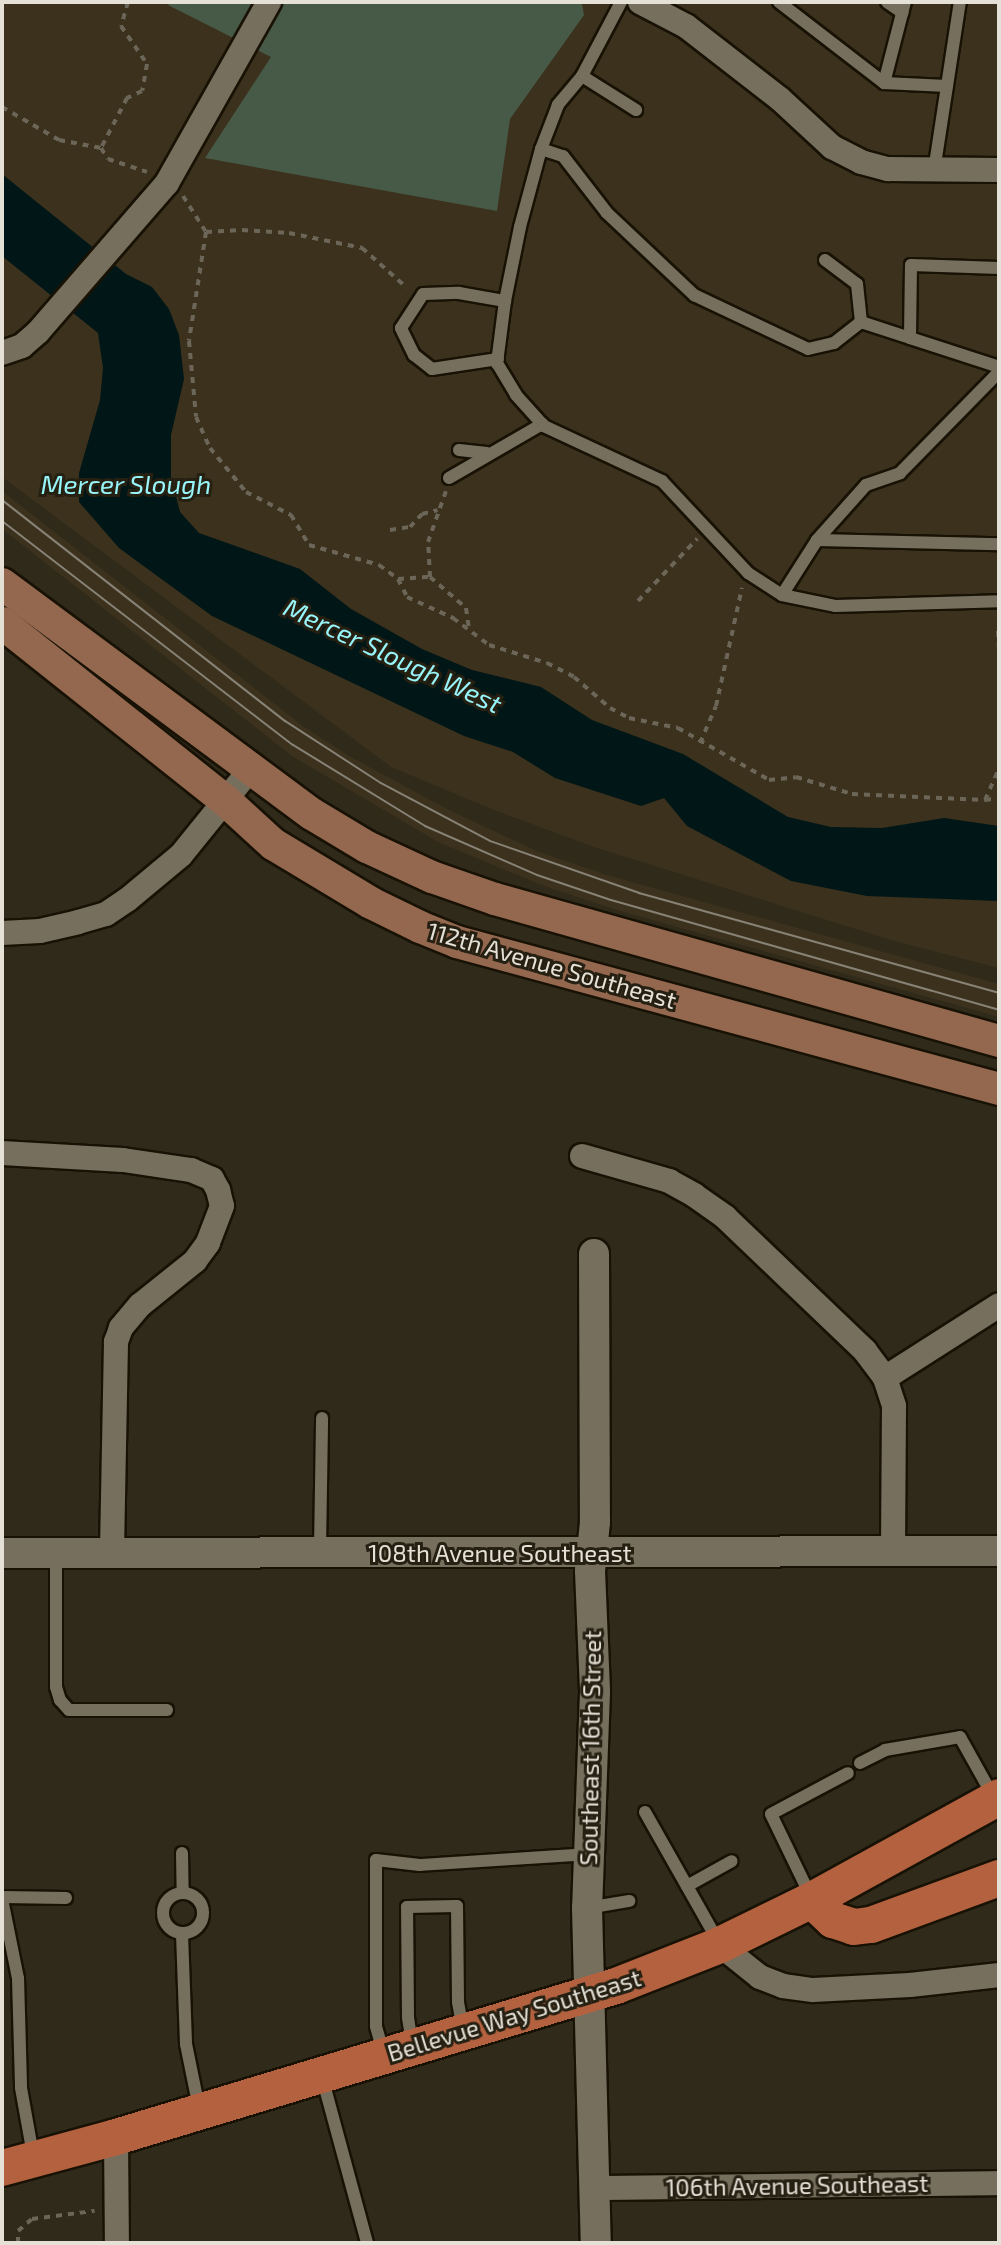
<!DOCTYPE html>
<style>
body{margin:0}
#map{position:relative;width:1001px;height:2245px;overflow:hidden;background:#302a1b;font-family:"Exo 2",sans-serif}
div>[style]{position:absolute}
.built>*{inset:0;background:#3b311c}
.green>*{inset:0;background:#465a47}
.water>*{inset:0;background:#001617}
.path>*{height:4px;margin-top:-2px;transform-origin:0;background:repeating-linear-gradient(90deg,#6b6658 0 6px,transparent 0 12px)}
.roads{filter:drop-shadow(2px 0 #181205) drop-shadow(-2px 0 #181205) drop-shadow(0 2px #181205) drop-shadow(0 -2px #181205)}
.service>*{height:12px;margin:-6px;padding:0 6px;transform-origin:6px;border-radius:6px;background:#766f5e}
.service>.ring{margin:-6px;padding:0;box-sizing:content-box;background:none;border:12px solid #766f5e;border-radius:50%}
.minor>*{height:24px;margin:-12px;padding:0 12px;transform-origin:12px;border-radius:12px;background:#766f5e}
.tertiary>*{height:30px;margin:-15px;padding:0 15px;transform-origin:15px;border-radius:15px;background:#766f5e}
.secondary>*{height:32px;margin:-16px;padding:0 16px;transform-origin:16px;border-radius:16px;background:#94684f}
.primary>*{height:36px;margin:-18px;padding:0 18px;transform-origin:18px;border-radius:18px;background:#b3613f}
.tram>*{height:2px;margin:-1px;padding:0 1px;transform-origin:1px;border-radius:1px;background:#878276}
span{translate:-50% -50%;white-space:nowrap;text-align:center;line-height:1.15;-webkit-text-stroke:6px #262012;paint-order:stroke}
.street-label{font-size:24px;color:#e5e1d7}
.water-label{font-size:26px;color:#97f4f9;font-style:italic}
.frame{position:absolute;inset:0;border:4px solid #e5e1d7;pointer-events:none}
</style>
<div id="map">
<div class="built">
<div style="clip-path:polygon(2px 2px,999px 2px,999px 968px,894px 941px,594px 847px,494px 810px,391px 767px,2px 477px)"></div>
<div style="clip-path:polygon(2px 491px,303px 726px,349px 756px,447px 809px,539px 852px,607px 875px,999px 984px,999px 1017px,620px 911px,544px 886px,438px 842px,292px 756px,2px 529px)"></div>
</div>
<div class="green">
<div style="clip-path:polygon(170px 2px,573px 2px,582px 4px,584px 15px,510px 119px,497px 211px,205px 158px,271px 57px,168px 5px)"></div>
</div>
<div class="water">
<div style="clip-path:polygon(2px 174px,126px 274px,152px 287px,169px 309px,179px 335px,184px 379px,171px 435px,171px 477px,180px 512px,199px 533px,300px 569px,351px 609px,422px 649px,472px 670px,541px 687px,592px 720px,683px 754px,788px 817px,831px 827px,882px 828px,944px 818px,999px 826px,999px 901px,867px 896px,791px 881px,687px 826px,664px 798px,641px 806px,555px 778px,513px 752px,464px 736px,212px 616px,119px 548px,79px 502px,79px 473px,100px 400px,103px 368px,98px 333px,2px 256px)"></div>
</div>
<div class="path">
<div style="left:128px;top:2px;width:25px;rotate:106deg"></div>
<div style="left:121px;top:26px;width:46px;rotate:55.6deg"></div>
<div style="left:147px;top:64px;width:27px;rotate:100deg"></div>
<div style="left:142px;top:91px;width:17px;rotate:155deg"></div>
<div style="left:127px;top:98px;width:56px;rotate:117.5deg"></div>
<div style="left:101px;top:148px;width:13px;rotate:58deg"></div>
<div style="left:108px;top:159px;width:41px;rotate:18.4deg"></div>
<div style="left:2px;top:107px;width:66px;rotate:30.1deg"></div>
<div style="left:59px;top:140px;width:43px;rotate:10.8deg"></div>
<div style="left:183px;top:196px;width:43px;rotate:57.4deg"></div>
<div style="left:206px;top:232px;width:110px;rotate:98.9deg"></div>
<div style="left:189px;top:341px;width:76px;rotate:84.7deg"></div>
<div style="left:196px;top:417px;width:34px;rotate:66deg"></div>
<div style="left:210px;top:448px;width:57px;rotate:50.7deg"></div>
<div style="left:246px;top:492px;width:51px;rotate:27.1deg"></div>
<div style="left:291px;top:515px;width:35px;rotate:59deg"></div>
<div style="left:309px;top:545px;width:73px;rotate:15.9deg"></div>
<div style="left:379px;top:565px;width:24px;rotate:36deg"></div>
<div style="left:398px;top:579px;width:20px;rotate:63deg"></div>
<div style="left:407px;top:597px;width:51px;rotate:24.5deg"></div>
<div style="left:453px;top:618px;width:45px;rotate:36.9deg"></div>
<div style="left:489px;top:645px;width:61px;rotate:17.2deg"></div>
<div style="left:547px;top:663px;width:30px;rotate:27deg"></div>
<div style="left:574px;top:677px;width:48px;rotate:40.7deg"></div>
<div style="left:610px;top:708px;width:21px;rotate:28deg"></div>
<div style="left:629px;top:718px;width:50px;rotate:11.5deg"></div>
<div style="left:678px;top:728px;width:105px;rotate:29.7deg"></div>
<div style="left:769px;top:780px;width:27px;rotate:-6deg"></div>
<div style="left:796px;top:777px;width:59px;rotate:16.9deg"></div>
<div style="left:852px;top:794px;width:133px;rotate:2.6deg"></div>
<div style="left:985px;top:800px;width:34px;rotate:-66deg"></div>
<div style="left:206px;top:232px;width:36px;rotate:-3deg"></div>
<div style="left:242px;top:230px;width:47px;rotate:3.7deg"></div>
<div style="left:289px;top:233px;width:75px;rotate:11.6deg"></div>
<div style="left:362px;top:248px;width:60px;rotate:41.6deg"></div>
<div style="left:390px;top:530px;width:20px;rotate:-9deg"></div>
<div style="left:410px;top:527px;width:18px;rotate:-47deg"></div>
<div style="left:422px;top:514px;width:16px;rotate:-14deg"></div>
<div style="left:430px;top:577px;width:35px;rotate:-93deg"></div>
<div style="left:428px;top:542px;width:54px;rotate:-70.6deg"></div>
<div style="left:398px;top:579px;width:32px;rotate:-4deg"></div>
<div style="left:430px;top:577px;width:48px;rotate:40.7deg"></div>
<div style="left:466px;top:608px;width:22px;rotate:82deg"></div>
<div style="left:638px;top:601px;width:86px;rotate:-46.4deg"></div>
<div style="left:998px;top:631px;width:17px;rotate:87deg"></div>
<div style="left:700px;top:743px;width:40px;rotate:-66.6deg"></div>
<div style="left:716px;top:706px;width:121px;rotate:-77.6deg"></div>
<div style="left:985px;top:800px;width:14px;rotate:-8deg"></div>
<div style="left:18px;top:2243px;width:12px;rotate:-90deg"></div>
<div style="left:18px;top:2231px;width:18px;rotate:-41deg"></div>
<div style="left:32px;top:2219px;width:63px;rotate:-7.4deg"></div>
</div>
<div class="roads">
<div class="service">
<div style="left:621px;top:2px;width:84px;rotate:117.8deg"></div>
<div style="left:582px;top:76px;width:38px;rotate:130deg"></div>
<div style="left:558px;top:105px;width:47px;rotate:111.1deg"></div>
<div style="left:541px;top:149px;width:81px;rotate:105.1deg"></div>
<div style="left:520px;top:227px;width:76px;rotate:101.5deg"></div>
<div style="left:505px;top:301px;width:63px;rotate:97.4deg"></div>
<div style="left:497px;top:363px;width:37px;rotate:59deg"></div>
<div style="left:516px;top:395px;width:42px;rotate:47.9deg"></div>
<div style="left:544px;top:426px;width:130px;rotate:25deg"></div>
<div style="left:662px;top:481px;width:126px;rotate:46.9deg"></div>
<div style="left:748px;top:573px;width:40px;rotate:32.9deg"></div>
<div style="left:782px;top:595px;width:54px;rotate:11.7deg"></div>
<div style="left:835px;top:606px;width:164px;rotate:-1.7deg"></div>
<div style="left:779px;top:2px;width:133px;rotate:37.6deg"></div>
<div style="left:884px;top:83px;width:63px;rotate:2.7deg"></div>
<div style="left:887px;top:2px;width:19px;rotate:35deg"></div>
<div style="left:582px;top:76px;width:64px;rotate:32.2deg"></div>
<div style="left:884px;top:83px;width:84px;rotate:-75.5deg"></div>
<div style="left:541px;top:149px;width:23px;rotate:18deg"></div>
<div style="left:563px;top:156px;width:72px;rotate:52.3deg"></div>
<div style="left:607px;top:213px;width:120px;rotate:43.3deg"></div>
<div style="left:694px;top:295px;width:126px;rotate:25.3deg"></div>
<div style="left:808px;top:349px;width:27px;rotate:-13deg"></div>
<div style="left:834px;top:343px;width:34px;rotate:-38deg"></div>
<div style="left:934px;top:171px;width:171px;rotate:-81.3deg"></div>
<div style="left:825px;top:260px;width:40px;rotate:37deg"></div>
<div style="left:857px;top:284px;width:38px;rotate:84deg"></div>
<div style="left:861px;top:322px;width:52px;rotate:18.1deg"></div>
<div style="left:999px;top:268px;width:88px;rotate:-178deg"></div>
<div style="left:911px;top:265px;width:73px;rotate:90.8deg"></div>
<div style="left:910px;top:338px;width:94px;rotate:18deg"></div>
<div style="left:498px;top:359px;width:67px;rotate:171.4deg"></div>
<div style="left:432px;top:369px;width:23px;rotate:-142deg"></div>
<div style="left:414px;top:355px;width:30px;rotate:-116deg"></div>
<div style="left:401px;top:328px;width:40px;rotate:-57.1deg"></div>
<div style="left:423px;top:294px;width:36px;rotate:-2deg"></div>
<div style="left:459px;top:293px;width:47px;rotate:9.9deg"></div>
<div style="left:459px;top:450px;width:28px;rotate:6deg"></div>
<div style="left:449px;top:478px;width:108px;rotate:-30.1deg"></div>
<div style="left:817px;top:540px;width:74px;rotate:-48.3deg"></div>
<div style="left:866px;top:485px;width:36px;rotate:-19deg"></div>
<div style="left:900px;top:473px;width:141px;rotate:-45.6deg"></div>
<div style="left:782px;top:595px;width:65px;rotate:-57.5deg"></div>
<div style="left:817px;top:540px;width:182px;rotate:1.3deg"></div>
<div style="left:320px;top:1550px;width:132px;rotate:-89.1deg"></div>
<div style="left:56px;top:1554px;width:133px;rotate:90deg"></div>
<div style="left:56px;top:1687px;width:14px;rotate:73deg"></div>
<div style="left:60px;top:1700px;width:13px;rotate:48deg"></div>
<div style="left:69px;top:1710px;width:98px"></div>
<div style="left:860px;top:1763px;width:28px;rotate:-27deg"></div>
<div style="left:885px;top:1750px;width:76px;rotate:-9.8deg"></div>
<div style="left:960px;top:1737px;width:68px;rotate:60.8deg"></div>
<div style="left:645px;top:1812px;width:150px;rotate:60.5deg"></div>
<div style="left:182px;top:1853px;width:39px;rotate:89deg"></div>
<div style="left:687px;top:1886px;width:51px;rotate:-29.1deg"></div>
<div class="ring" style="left:163px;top:1893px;width:28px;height:28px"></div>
<div style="left:2px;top:1897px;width:64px;rotate:0.9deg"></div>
<div style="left:2px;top:1899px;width:81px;rotate:78.6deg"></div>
<div style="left:18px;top:1978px;width:110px;rotate:88.4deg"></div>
<div style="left:21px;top:2088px;width:68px;rotate:79.8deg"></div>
<div style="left:812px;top:1899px;width:94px;rotate:-115.8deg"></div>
<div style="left:771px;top:1814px;width:87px;rotate:-28deg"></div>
<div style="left:587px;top:1908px;width:43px;rotate:-9.5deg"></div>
<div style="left:182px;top:1934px;width:110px;rotate:87.9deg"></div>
<div style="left:186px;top:2044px;width:65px;rotate:78.5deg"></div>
<div style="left:412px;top:2043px;width:26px;rotate:-99deg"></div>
<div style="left:408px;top:2017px;width:110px;rotate:-90.5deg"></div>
<div style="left:407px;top:1907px;width:50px;rotate:-1.1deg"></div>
<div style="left:457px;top:1906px;width:96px;rotate:89.4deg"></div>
<div style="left:458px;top:2002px;width:28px;rotate:80deg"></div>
<div style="left:383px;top:2051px;width:26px;rotate:-106deg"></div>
<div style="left:376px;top:2026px;width:166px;rotate:-90deg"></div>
<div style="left:376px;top:1860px;width:44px;rotate:6.5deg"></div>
<div style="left:420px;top:1865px;width:168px;rotate:-3.7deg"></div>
<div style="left:322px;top:2077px;width:172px;rotate:74.8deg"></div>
</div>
<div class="minor">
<div style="left:640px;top:2px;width:52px;rotate:27.6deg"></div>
<div style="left:686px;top:26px;width:119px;rotate:37.8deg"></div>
<div style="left:780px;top:99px;width:71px;rotate:42.7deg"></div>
<div style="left:832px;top:147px;width:33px;rotate:27deg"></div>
<div style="left:861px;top:162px;width:28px;rotate:15deg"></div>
<div style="left:888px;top:169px;width:111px;rotate:0.5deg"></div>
<div style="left:2px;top:353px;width:21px;rotate:-19deg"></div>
<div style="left:22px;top:346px;width:21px;rotate:-41deg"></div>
<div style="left:38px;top:332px;width:197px;rotate:-49.1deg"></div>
<div style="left:167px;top:183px;width:208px;rotate:-60.6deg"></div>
<div style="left:2px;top:933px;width:38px;rotate:-3deg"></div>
<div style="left:40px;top:931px;width:39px;rotate:-13deg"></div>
<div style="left:78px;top:922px;width:29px;rotate:-16deg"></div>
<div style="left:106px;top:914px;width:25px;rotate:-34deg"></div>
<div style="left:127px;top:900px;width:70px;rotate:-39.8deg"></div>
<div style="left:181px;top:855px;width:108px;rotate:-51deg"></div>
<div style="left:2px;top:1153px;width:121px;rotate:3.3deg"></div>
<div style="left:123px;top:1160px;width:69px;rotate:8.4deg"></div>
<div style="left:191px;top:1170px;width:23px;rotate:23deg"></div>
<div style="left:212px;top:1179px;width:13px;rotate:61deg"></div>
<div style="left:218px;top:1190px;width:16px;rotate:76deg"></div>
<div style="left:222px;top:1206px;width:40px;rotate:111deg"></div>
<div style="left:208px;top:1243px;width:22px;rotate:126deg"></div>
<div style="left:195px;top:1261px;width:70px;rotate:141.3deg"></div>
<div style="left:140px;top:1305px;width:30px;rotate:130deg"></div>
<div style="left:121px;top:1328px;width:15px;rotate:110deg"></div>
<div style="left:116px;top:1342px;width:212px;rotate:91.1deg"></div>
<div style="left:582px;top:1156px;width:91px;rotate:16deg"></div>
<div style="left:669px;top:1181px;width:29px;rotate:29deg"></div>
<div style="left:694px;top:1195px;width:38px;rotate:35deg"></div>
<div style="left:725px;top:1217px;width:194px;rotate:43.7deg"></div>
<div style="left:865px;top:1351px;width:34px;rotate:53deg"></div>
<div style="left:885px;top:1378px;width:29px;rotate:72deg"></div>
<div style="left:894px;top:1406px;width:146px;rotate:90.4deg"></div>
<div style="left:885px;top:1378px;width:135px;rotate:-32.6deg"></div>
<div style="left:720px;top:1945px;width:51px;rotate:38.7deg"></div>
<div style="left:760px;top:1977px;width:25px;rotate:21deg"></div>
<div style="left:783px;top:1986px;width:30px;rotate:8deg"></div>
<div style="left:813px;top:1990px;width:97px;rotate:-3deg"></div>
<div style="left:910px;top:1985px;width:90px;rotate:-6.4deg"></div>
<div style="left:116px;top:2137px;width:106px;rotate:89.5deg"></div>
<div style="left:596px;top:2188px;width:403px;rotate:-0.7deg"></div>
</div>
<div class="tertiary">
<div style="left:594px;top:1254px;width:268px;rotate:89.8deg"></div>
<div style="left:595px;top:1522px;width:49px;rotate:95.8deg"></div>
<div style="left:590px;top:1571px;width:121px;rotate:87.6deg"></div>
<div style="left:595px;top:1692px;width:216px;rotate:92.1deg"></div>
<div style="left:587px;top:1908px;width:335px;rotate:88.5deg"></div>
<div style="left:2px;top:1553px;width:997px;rotate:-0.11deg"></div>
</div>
<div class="secondary">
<div style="left:2px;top:584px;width:386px;rotate:36.6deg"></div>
<div style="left:312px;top:814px;width:64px;rotate:31deg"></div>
<div style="left:367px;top:847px;width:72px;rotate:24.8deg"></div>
<div style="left:432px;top:877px;width:67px;rotate:19.2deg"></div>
<div style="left:495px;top:899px;width:524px;rotate:15.73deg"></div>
<div style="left:2px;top:623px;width:286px;rotate:38.5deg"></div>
<div style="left:226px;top:801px;width:64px;rotate:42.5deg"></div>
<div style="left:273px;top:844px;width:114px;rotate:31deg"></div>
<div style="left:371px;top:903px;width:55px;rotate:26.1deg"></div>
<div style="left:420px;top:927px;width:40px;rotate:22deg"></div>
<div style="left:457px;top:942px;width:562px;rotate:15.17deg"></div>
</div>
<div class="primary">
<div style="left:812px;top:1900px;width:29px;rotate:44deg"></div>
<div style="left:833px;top:1920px;width:22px;rotate:18deg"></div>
<div style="left:854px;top:1927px;width:17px;rotate:-7deg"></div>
<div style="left:871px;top:1925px;width:136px;rotate:-20.2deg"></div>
<div style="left:2px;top:2168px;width:118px;rotate:-15.2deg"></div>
<div style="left:116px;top:2137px;width:522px;rotate:-16.8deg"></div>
<div style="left:616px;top:1986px;width:112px;rotate:-21.5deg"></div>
<div style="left:720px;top:1945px;width:102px;rotate:-26.1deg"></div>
<div style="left:812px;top:1900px;width:213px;rotate:-28.8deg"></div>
</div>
</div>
<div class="tram">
<div style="left:2px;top:500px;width:359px;rotate:38deg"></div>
<div style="left:285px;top:721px;width:114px;rotate:32.9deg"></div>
<div style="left:381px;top:783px;width:123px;rotate:28deg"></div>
<div style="left:490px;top:841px;width:158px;rotate:19.2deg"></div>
<div style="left:639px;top:893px;width:374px;rotate:15.5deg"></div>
<div style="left:2px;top:521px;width:367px;rotate:37.6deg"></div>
<div style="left:293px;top:745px;width:155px;rotate:31.5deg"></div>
<div style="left:425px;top:826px;width:122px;rotate:23.6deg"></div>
<div style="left:537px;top:875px;width:78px;rotate:18.7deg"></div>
<div style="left:611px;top:900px;width:403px;rotate:15.8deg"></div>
</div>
<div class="street-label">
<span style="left:552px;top:965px;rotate:16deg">112th Avenue Southeast</span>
<span style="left:500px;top:1553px">108th Avenue Southeast</span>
<span style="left:590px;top:1748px;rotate:-89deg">Southeast 16th Street</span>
<span style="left:514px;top:2015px;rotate:-17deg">Bellevue Way Southeast</span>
<span style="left:797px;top:2185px;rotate:-1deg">106th Avenue Southeast</span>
</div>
<div class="water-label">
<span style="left:126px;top:484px">Mercer Slough</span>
<span style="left:393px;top:655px;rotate:25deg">Mercer Slough West</span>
</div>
<div class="frame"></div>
</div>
